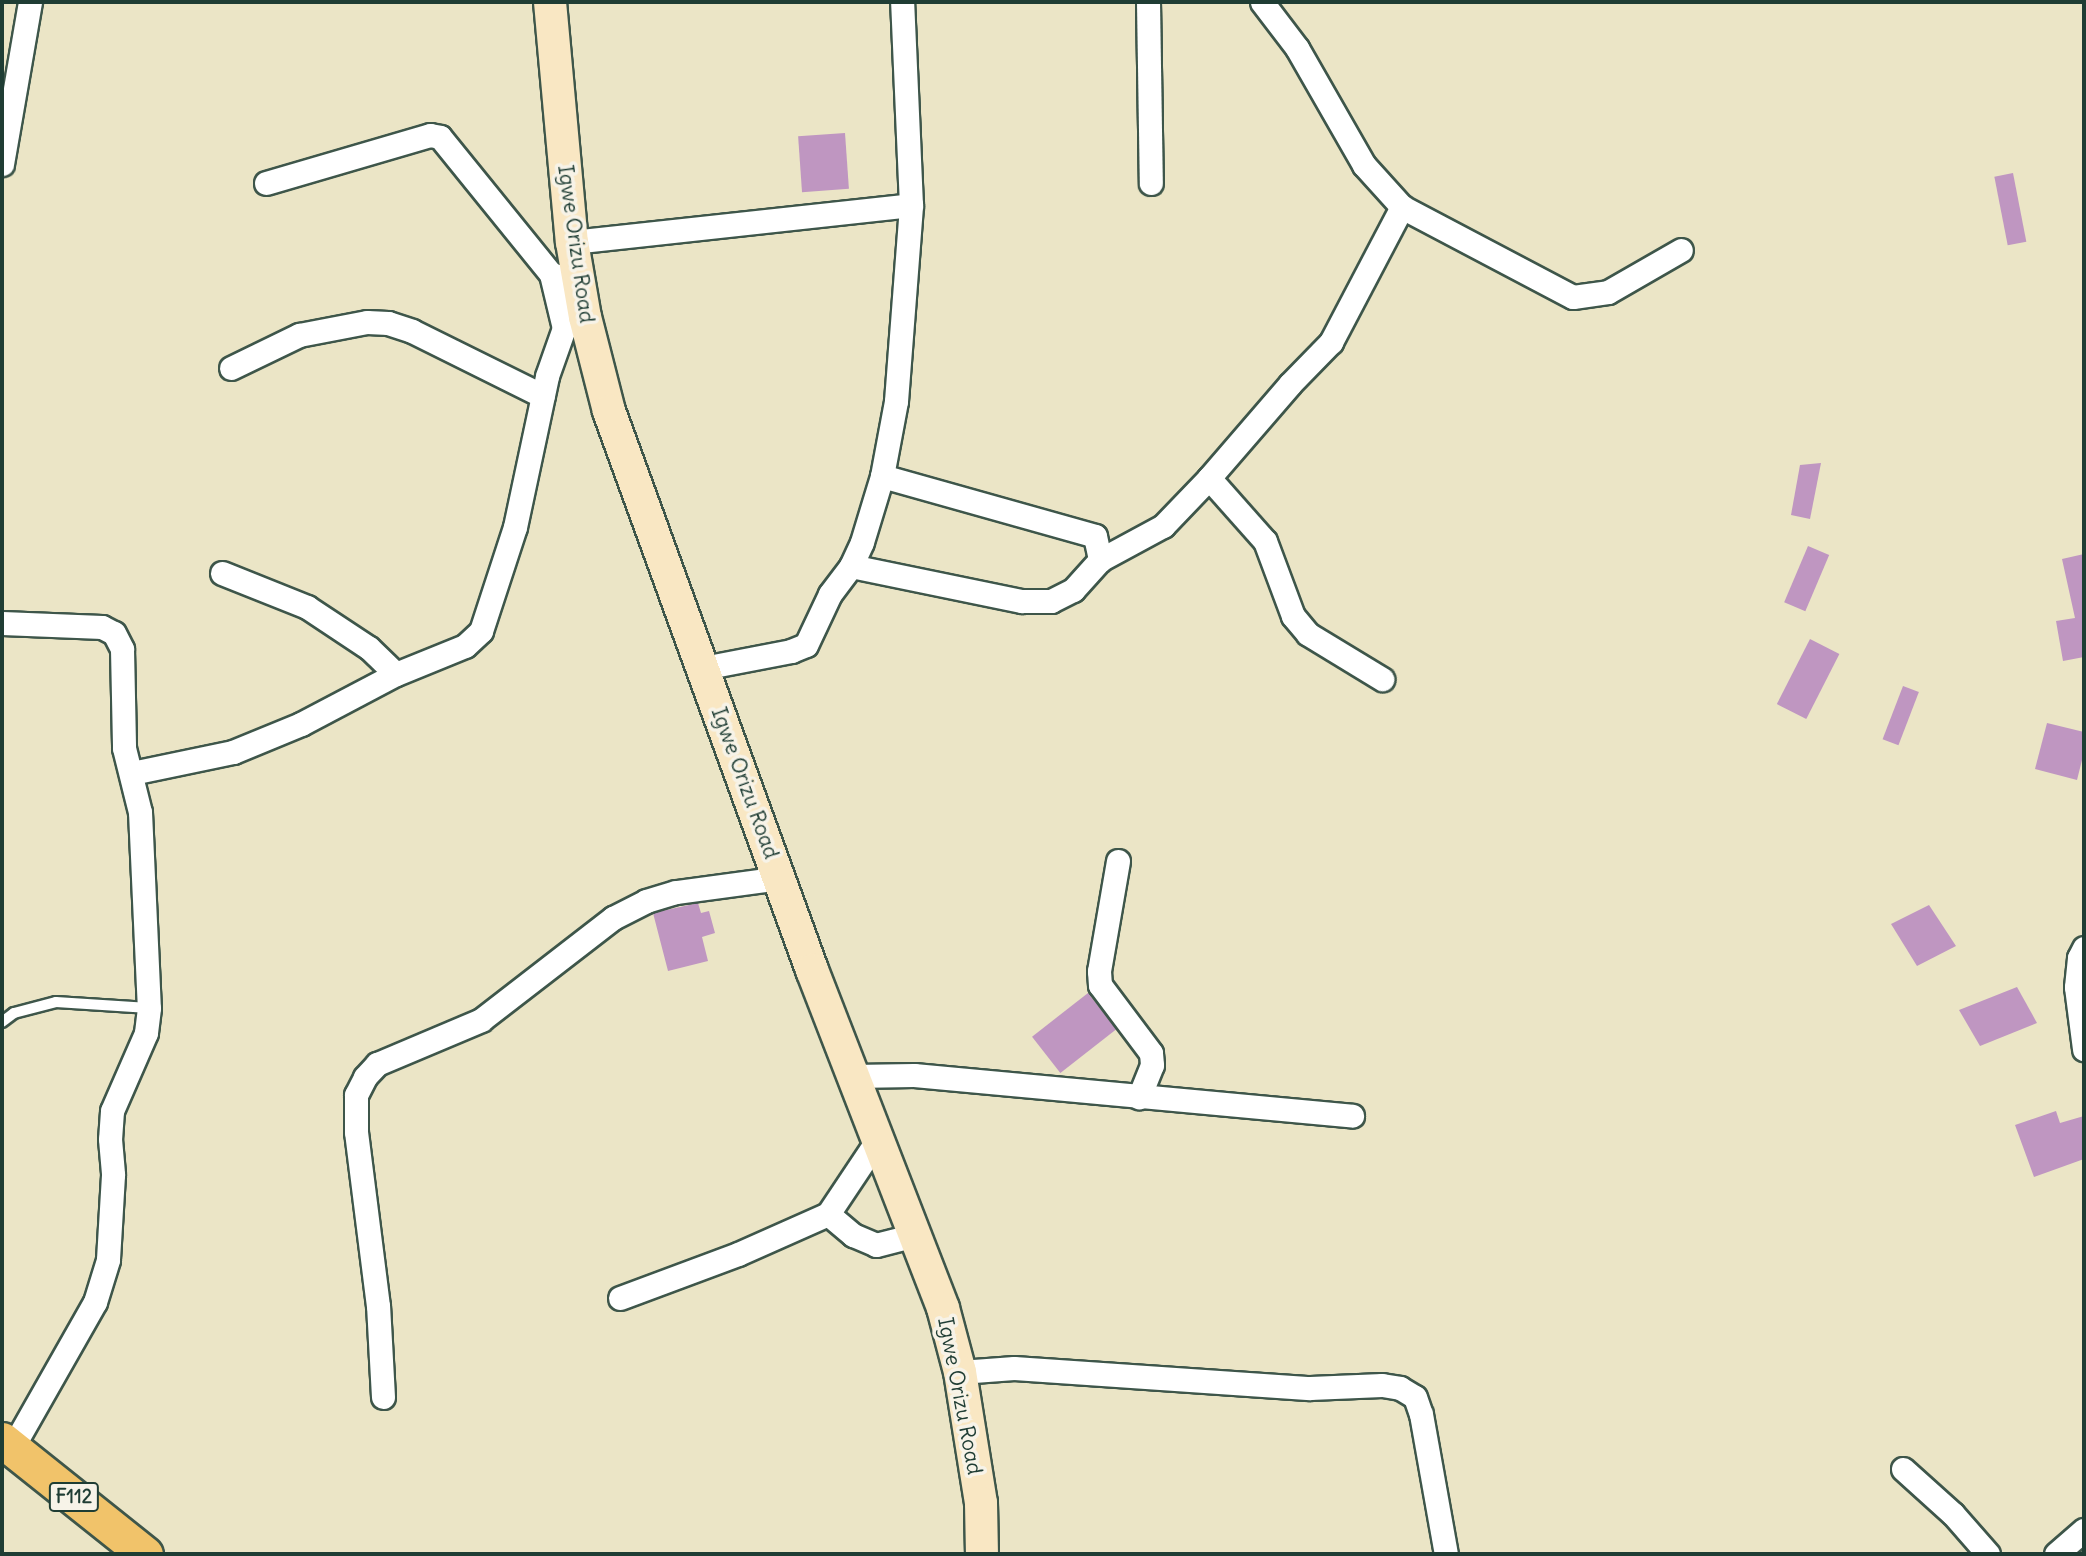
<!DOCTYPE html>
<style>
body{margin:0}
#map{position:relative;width:2086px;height:1556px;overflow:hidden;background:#ebe5c6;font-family:Delius,sans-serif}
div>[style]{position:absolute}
.building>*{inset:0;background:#bf96c1;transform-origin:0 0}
.roads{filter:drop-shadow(2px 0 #3e564a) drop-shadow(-2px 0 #3e564a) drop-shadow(0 2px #3e564a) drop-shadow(0 -2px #3e564a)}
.service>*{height:10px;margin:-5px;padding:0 5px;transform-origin:5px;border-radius:5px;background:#fff}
.minor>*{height:23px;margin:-11.5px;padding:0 11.5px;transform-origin:11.5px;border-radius:11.5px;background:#fff}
.secondary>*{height:32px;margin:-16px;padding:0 16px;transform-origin:16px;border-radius:16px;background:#f9e7c3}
.primary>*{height:35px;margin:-17.5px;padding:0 17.5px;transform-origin:17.5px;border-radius:17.5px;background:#f1c36a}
span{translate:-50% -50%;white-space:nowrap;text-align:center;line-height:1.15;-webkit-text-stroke:7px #f7f3e8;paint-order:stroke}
.shield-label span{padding:2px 5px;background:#f7f3e8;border:2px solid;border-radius:5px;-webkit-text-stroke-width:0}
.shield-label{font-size:19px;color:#1f3d34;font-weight:700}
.street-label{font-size:21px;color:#1f3d34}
.frame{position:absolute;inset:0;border:4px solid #1f3d34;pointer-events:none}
</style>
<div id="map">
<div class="building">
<div style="left:845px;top:133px;width:56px;height:47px;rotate:86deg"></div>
<div style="left:2013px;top:173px;width:70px;height:19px;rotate:79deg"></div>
<div style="clip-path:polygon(1821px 463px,1810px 519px,1791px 515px,1800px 465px)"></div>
<div style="left:1808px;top:546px;width:23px;height:61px;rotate:23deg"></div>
<div style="clip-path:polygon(2084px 554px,2084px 657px,2063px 661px,2056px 621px,2075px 618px,2062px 559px)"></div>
<div style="left:1810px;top:639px;width:33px;height:73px;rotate:27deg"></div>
<div style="left:1903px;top:686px;width:17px;height:57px;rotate:21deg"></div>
<div style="clip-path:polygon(2047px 723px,2084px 732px,2084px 752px,2077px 780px,2035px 769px)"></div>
<div style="clip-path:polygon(698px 903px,701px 913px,709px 911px,715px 933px,702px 937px,708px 961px,668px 971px,653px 913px)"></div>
<div style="clip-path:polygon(1929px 905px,1956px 946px,1917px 966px,1891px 924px)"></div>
<div style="clip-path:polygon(2017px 987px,2037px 1023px,1980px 1046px,1959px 1010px)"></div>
<div style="left:1088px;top:993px;width:46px;height:71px;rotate:52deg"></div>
<div style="clip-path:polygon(2056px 1111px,2060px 1123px,2084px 1116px,2084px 1159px,2034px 1177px,2015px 1125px)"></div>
</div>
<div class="roads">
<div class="service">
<div style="left:2px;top:1022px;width:15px;rotate:-37deg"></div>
<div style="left:14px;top:1013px;width:43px;rotate:-14.7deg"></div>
<div style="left:56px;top:1002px;width:93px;rotate:3.7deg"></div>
</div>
<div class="minor">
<div style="left:1148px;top:2px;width:181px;rotate:89.1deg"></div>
<div style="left:1262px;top:2px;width:58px;rotate:52.7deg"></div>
<div style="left:1297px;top:48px;width:135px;rotate:60.2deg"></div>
<div style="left:1364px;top:165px;width:57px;rotate:47.9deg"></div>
<div style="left:1402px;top:207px;width:193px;rotate:27.8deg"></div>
<div style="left:1573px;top:297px;width:35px;rotate:-8deg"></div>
<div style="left:1608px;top:292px;width:84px;rotate:-29.9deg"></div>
<div style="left:2px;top:164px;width:164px;rotate:-80.2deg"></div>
<div style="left:266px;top:183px;width:171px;rotate:-16.3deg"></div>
<div style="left:430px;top:135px;width:10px;rotate:11deg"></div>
<div style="left:440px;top:137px;width:176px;rotate:51deg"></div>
<div style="left:551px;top:274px;width:9px;rotate:18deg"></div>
<div style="left:560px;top:277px;width:18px;rotate:-6deg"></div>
<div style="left:572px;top:242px;width:341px;rotate:-6.2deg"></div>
<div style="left:551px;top:274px;width:56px;rotate:76.5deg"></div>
<div style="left:231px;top:368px;width:76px;rotate:-25.9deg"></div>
<div style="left:299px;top:335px;width:69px;rotate:-10.8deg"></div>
<div style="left:367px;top:322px;width:21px;rotate:3deg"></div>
<div style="left:388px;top:323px;width:25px;rotate:18deg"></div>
<div style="left:412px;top:331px;width:146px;rotate:26.4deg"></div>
<div style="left:882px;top:476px;width:221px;rotate:15.7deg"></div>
<div style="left:1095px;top:536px;width:25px;rotate:78deg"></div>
<div style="left:1209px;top:478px;width:84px;rotate:48.4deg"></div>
<div style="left:1265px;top:541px;width:80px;rotate:69.5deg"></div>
<div style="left:1293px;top:616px;width:23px;rotate:50deg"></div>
<div style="left:1308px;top:634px;width:87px;rotate:31.3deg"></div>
<div style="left:851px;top:566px;width:175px;rotate:11.6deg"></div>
<div style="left:1022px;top:601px;width:29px"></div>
<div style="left:1051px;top:601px;width:25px;rotate:-27deg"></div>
<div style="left:1073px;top:590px;width:40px;rotate:-48deg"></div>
<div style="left:1100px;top:560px;width:72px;rotate:-28.4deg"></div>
<div style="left:1163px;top:526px;width:66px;rotate:-46.2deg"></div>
<div style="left:1209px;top:478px;width:124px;rotate:-49.2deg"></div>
<div style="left:1290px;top:384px;width:59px;rotate:-45.7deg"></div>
<div style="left:1331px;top:342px;width:153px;rotate:-62.3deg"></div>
<div style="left:222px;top:573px;width:92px;rotate:21.8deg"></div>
<div style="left:307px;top:607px;width:74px;rotate:33.5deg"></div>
<div style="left:369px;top:648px;width:37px;rotate:44deg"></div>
<div style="left:2px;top:623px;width:100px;rotate:2.3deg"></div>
<div style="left:102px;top:627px;width:13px;rotate:27deg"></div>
<div style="left:114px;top:633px;width:18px;rotate:63deg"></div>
<div style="left:122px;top:649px;width:99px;rotate:88.8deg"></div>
<div style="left:124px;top:748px;width:66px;rotate:76deg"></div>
<div style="left:140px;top:812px;width:196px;rotate:87.4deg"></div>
<div style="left:149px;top:1008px;width:25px;rotate:97deg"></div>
<div style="left:146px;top:1033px;width:85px;rotate:113.6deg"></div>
<div style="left:112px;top:1111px;width:28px;rotate:94deg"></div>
<div style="left:110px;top:1139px;width:36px;rotate:85deg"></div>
<div style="left:113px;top:1175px;width:85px;rotate:93.4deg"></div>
<div style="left:108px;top:1260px;width:44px;rotate:107.2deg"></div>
<div style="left:95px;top:1302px;width:168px;rotate:119.6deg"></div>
<div style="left:703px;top:668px;width:90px;rotate:-10.9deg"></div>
<div style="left:791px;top:651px;width:16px;rotate:-22deg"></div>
<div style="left:806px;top:645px;width:56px;rotate:-64.8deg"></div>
<div style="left:830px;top:594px;width:35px;rotate:-53deg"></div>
<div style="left:851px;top:566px;width:26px;rotate:-65deg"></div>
<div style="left:862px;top:542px;width:69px;rotate:-73.1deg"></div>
<div style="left:882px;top:476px;width:76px;rotate:-79.4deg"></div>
<div style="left:896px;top:401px;width:197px;rotate:-85.6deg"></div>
<div style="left:911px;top:205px;width:203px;rotate:-92.5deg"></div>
<div style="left:132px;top:773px;width:103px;rotate:-11.7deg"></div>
<div style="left:233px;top:752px;width:74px;rotate:-22.4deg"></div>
<div style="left:301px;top:724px;width:107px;rotate:-27.8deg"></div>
<div style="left:396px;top:674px;width:74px;rotate:-22.1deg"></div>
<div style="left:465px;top:646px;width:22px;rotate:-43deg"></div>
<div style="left:481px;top:631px;width:109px;rotate:-71.9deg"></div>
<div style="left:515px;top:527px;width:154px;rotate:-78deg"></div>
<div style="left:547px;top:376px;width:51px;rotate:-70.5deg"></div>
<div style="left:564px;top:328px;width:24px;rotate:-28deg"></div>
<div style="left:1118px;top:861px;width:112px;rotate:99.8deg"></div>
<div style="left:1099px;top:971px;width:14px;rotate:86deg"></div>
<div style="left:1100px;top:985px;width:85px;rotate:53.1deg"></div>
<div style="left:1151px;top:1053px;width:12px;rotate:85deg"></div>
<div style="left:1152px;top:1065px;width:35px;rotate:112deg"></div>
<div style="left:2084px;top:948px;width:11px;rotate:117deg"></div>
<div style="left:2079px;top:958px;width:29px;rotate:96deg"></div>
<div style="left:2076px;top:987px;width:63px;rotate:82.6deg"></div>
<div style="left:853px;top:1076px;width:61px;rotate:-0.9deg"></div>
<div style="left:914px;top:1075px;width:440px;rotate:5.3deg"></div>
<div style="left:828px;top:1214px;width:33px;rotate:40deg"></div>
<div style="left:853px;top:1235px;width:25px;rotate:23deg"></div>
<div style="left:876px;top:1245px;width:40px;rotate:-14.4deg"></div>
<div style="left:620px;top:1298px;width:126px;rotate:-20.4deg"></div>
<div style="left:738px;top:1254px;width:98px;rotate:-24deg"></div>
<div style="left:828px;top:1214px;width:90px;rotate:-56.3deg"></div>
<div style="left:960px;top:1372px;width:54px;rotate:-4.2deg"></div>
<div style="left:1014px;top:1368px;width:297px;rotate:3.9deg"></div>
<div style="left:1310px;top:1388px;width:72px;rotate:-2.4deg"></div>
<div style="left:1382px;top:1385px;width:18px;rotate:9deg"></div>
<div style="left:1400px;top:1388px;width:17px;rotate:31deg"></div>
<div style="left:1415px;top:1397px;width:18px;rotate:71deg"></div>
<div style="left:1421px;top:1414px;width:142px;rotate:79.9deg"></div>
<div style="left:383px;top:1397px;width:91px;rotate:-93.1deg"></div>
<div style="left:378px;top:1306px;width:175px;rotate:-97.2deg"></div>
<div style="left:356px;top:1132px;width:37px;rotate:-90deg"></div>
<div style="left:356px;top:1095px;width:20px;rotate:-63deg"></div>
<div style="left:365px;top:1077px;width:18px;rotate:-47deg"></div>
<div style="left:377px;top:1064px;width:113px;rotate:-22.9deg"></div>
<div style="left:481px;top:1020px;width:167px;rotate:-37.7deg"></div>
<div style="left:613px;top:918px;width:37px;rotate:-27deg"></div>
<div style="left:646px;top:901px;width:31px;rotate:-17deg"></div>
<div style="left:676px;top:892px;width:104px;rotate:-7.7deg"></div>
<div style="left:1903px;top:1469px;width:67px;rotate:42deg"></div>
<div style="left:1953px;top:1514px;width:53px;rotate:48.8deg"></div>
<div style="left:2056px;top:1554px;width:37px;rotate:-41deg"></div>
</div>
<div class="secondary">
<div style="left:550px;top:2px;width:241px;rotate:84.8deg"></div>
<div style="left:572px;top:242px;width:76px;rotate:80.2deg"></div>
<div style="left:585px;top:317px;width:97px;rotate:75.7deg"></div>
<div style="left:609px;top:411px;width:595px;rotate:70.04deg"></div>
<div style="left:812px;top:970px;width:362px;rotate:68.8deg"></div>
<div style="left:943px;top:1308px;width:66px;rotate:75.1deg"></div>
<div style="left:960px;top:1372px;width:133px;rotate:80.9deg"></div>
<div style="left:981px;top:1503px;width:51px;rotate:88.9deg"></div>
</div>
<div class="primary">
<div style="left:2px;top:1440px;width:183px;rotate:38.6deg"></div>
</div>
</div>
<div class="shield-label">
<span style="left:74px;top:1497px">F112</span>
</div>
<div class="street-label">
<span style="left:576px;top:244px;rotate:82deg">Igwe Orizu Road</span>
<span style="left:745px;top:783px;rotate:70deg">Igwe Orizu Road</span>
<span style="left:960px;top:1396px;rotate:79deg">Igwe Orizu Road</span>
</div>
<div class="frame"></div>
</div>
